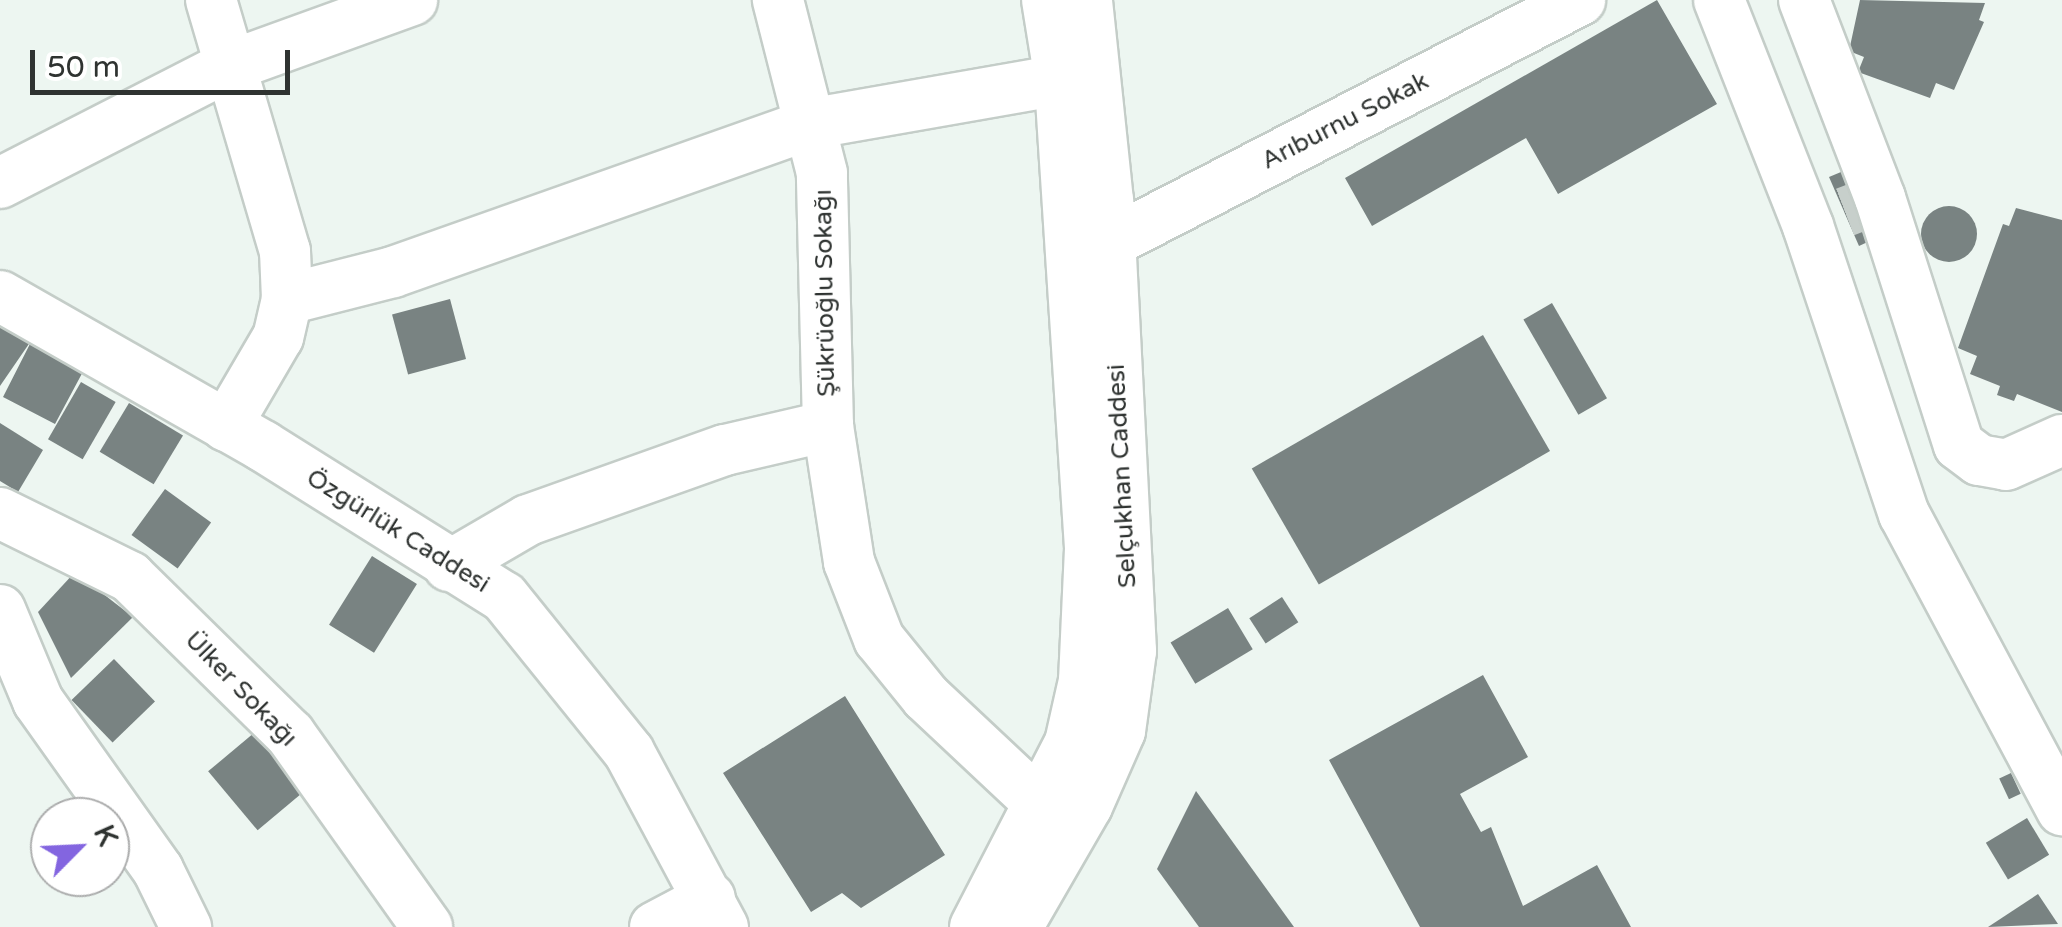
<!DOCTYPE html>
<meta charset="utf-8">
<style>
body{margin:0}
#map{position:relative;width:2062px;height:927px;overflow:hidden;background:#edf6f1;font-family:"Varela Round",sans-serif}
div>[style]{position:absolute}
.building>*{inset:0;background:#798382;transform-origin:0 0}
.round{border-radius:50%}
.minor-tunnel>*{height:50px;margin-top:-25px;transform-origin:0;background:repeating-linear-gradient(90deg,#c7cfcb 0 50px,transparent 0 75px)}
.roads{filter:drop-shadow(2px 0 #c4cdc8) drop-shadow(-2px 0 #c4cdc8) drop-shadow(0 2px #c4cdc8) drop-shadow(0 -2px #c4cdc8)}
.minor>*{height:50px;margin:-25px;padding:0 25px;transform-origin:25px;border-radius:25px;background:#fff}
span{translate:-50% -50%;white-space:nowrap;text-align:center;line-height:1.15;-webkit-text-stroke:8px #fff;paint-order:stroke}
.street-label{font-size:25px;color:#2f3331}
.north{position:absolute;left:30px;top:797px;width:100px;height:100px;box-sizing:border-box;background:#fff;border:2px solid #acadad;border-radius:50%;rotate:66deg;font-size:28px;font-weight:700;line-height:40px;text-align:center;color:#2f3331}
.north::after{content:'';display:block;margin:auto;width:35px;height:45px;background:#8365e0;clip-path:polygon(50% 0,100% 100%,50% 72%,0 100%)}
.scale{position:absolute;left:30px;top:50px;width:260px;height:45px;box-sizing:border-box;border:5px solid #2f3331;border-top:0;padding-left:12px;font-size:30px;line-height:35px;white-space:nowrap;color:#2f3331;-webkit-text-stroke:8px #fff;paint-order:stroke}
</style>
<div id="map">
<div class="building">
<div style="clip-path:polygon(1657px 0,1717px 104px,1558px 194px,1526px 138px,1372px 226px,1345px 178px)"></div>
<div style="clip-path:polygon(1860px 0,1985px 3px,1979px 20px,1984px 22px,1954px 90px,1936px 83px,1930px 98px,1858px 72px,1864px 57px,1849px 51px)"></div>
<div style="clip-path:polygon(1853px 167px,1872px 240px,1859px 246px,1829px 177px)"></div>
<div class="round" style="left:1921px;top:206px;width:56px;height:56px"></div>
<div style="clip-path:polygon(2016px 208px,2062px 220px,2062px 412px,2017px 394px,2014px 401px,1997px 395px,2000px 386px,1970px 374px,1977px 356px,1958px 348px,2003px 224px,2009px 226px)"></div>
<div style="left:450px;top:299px;width:62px;height:60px;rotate:75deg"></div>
<div style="left:1552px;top:303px;width:110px;height:33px;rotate:60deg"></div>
<div style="clip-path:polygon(0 315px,86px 366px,55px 424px,3px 397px,33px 338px,0 386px)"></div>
<div style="left:1483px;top:335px;width:134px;height:267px;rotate:60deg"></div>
<div style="left:81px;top:382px;width:40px;height:66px;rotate:30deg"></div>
<div style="left:129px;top:403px;width:63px;height:57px;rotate:31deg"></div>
<div style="clip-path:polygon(0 423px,43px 450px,18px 492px,0 481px)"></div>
<div style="left:165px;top:489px;width:57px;height:57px;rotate:36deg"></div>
<div style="left:372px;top:556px;width:53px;height:81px;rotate:32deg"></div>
<div style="clip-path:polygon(75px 572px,133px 617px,71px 678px,38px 612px)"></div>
<div style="left:1282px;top:597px;width:30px;height:39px;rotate:57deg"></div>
<div style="left:1228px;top:608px;width:48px;height:67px;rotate:59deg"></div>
<div style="left:114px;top:659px;width:59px;height:59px;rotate:46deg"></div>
<div style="clip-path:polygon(1483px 675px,1528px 757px,1460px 794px,1481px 832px,1491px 827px,1523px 906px,1597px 865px,1631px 927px,1420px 927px,1329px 760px)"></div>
<div style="clip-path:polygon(845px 696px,945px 855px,861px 908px,842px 893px,811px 912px,723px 773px)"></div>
<div style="left:261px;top:727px;width:77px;height:69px;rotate:50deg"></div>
<div style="left:2011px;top:773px;width:23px;height:13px;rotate:65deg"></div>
<div style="clip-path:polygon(1196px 791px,1294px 927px,1199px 927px,1157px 869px)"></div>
<div style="left:2027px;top:818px;width:43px;height:48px;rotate:59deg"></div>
<div style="clip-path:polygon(2038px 894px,2058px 924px,1988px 927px)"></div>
</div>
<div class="minor-tunnel">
<div style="left:1845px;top:212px;width:14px;rotate:-21deg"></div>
</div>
<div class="roads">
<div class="minor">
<div style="left:211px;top:0;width:262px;rotate:73.6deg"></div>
<div style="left:285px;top:251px;width:48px;rotate:87.6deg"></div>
<div style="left:287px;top:299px;width:39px;rotate:103deg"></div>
<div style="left:278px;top:337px;width:103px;rotate:120.3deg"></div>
<div style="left:1719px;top:0;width:243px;rotate:68.5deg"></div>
<div style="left:1808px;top:226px;width:304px;rotate:71.6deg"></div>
<div style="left:1904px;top:514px;width:336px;rotate:61.9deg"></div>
<div style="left:1804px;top:0;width:212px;rotate:69deg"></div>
<div style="left:1880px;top:198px;width:259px;rotate:72.3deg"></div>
<div style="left:1959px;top:445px;width:25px;rotate:37deg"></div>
<div style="left:1979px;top:460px;width:27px;rotate:10deg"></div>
<div style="left:2006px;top:465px;width:61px;rotate:-24.1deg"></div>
<div style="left:0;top:183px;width:255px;rotate:-27.1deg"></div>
<div style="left:227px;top:67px;width:197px;rotate:-19.9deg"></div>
<div style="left:1111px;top:242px;width:528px;rotate:-27.29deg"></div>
<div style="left:0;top:296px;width:303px;rotate:29.7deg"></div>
<div style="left:263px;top:446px;width:284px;rotate:32.1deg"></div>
<div style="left:504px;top:597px;width:199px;rotate:51.1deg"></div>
<div style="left:629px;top:752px;width:199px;rotate:61.8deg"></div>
<div style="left:287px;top:299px;width:109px;rotate:-14.3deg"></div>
<div style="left:393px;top:272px;width:447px;rotate:-19.5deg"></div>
<div style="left:814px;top:123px;width:250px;rotate:-9.9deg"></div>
<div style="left:828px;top:426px;width:138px;rotate:81.2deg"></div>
<div style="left:849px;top:562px;width:83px;rotate:68.7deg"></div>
<div style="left:879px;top:639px;width:75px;rotate:51deg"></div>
<div style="left:926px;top:697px;width:159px;rotate:43.2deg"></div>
<div style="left:0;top:513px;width:145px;rotate:26.2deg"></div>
<div style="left:130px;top:577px;width:224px;rotate:44.5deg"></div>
<div style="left:290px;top:734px;width:237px;rotate:54.6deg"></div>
<div style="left:449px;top:566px;width:91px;rotate:-30.2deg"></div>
<div style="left:528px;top:520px;width:209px;rotate:-19.6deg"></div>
<div style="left:725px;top:450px;width:106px;rotate:-13.1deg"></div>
<div style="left:828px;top:426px;width:253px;rotate:-91.4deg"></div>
<div style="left:822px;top:173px;width:179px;rotate:-104.3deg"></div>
<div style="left:0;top:610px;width:99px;rotate:67.3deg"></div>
<div style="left:38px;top:701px;width:207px;rotate:54.6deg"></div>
<div style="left:158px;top:870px;width:64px;rotate:63.8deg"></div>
<div style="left:655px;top:927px;width:62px;rotate:-27.8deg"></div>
<div style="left:975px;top:927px;width:207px;rotate:-62.7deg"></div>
<div style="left:1070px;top:743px;width:64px;rotate:-77.3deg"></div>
<div style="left:1084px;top:681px;width:133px;rotate:-87.4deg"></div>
<div style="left:1090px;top:548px;width:469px;rotate:-93.7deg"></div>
<div style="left:1060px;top:80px;width:81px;rotate:-99.2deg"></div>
<div style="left:1017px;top:927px;width:140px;rotate:-60deg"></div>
<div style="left:1087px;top:806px;width:82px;rotate:-66.3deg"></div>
<div style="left:1120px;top:731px;width:81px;rotate:-82.2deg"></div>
<div style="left:1131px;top:651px;width:451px;rotate:-92.9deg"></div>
<div style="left:1108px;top:201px;width:202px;rotate:-96deg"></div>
</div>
</div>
<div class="street-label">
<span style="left:1345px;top:121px;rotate:-27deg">Arıburnu Sokak</span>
<span style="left:825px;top:293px;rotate:-91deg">Şükrüoğlu Sokağı</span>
<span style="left:1122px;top:476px;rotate:-93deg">Selçukhan Caddesi</span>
<span style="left:398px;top:531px;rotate:32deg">Özgürlük Caddesi</span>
<span style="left:241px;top:689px;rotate:46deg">Ülker Sokağı</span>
</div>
<div class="north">K</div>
<div class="scale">50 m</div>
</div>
